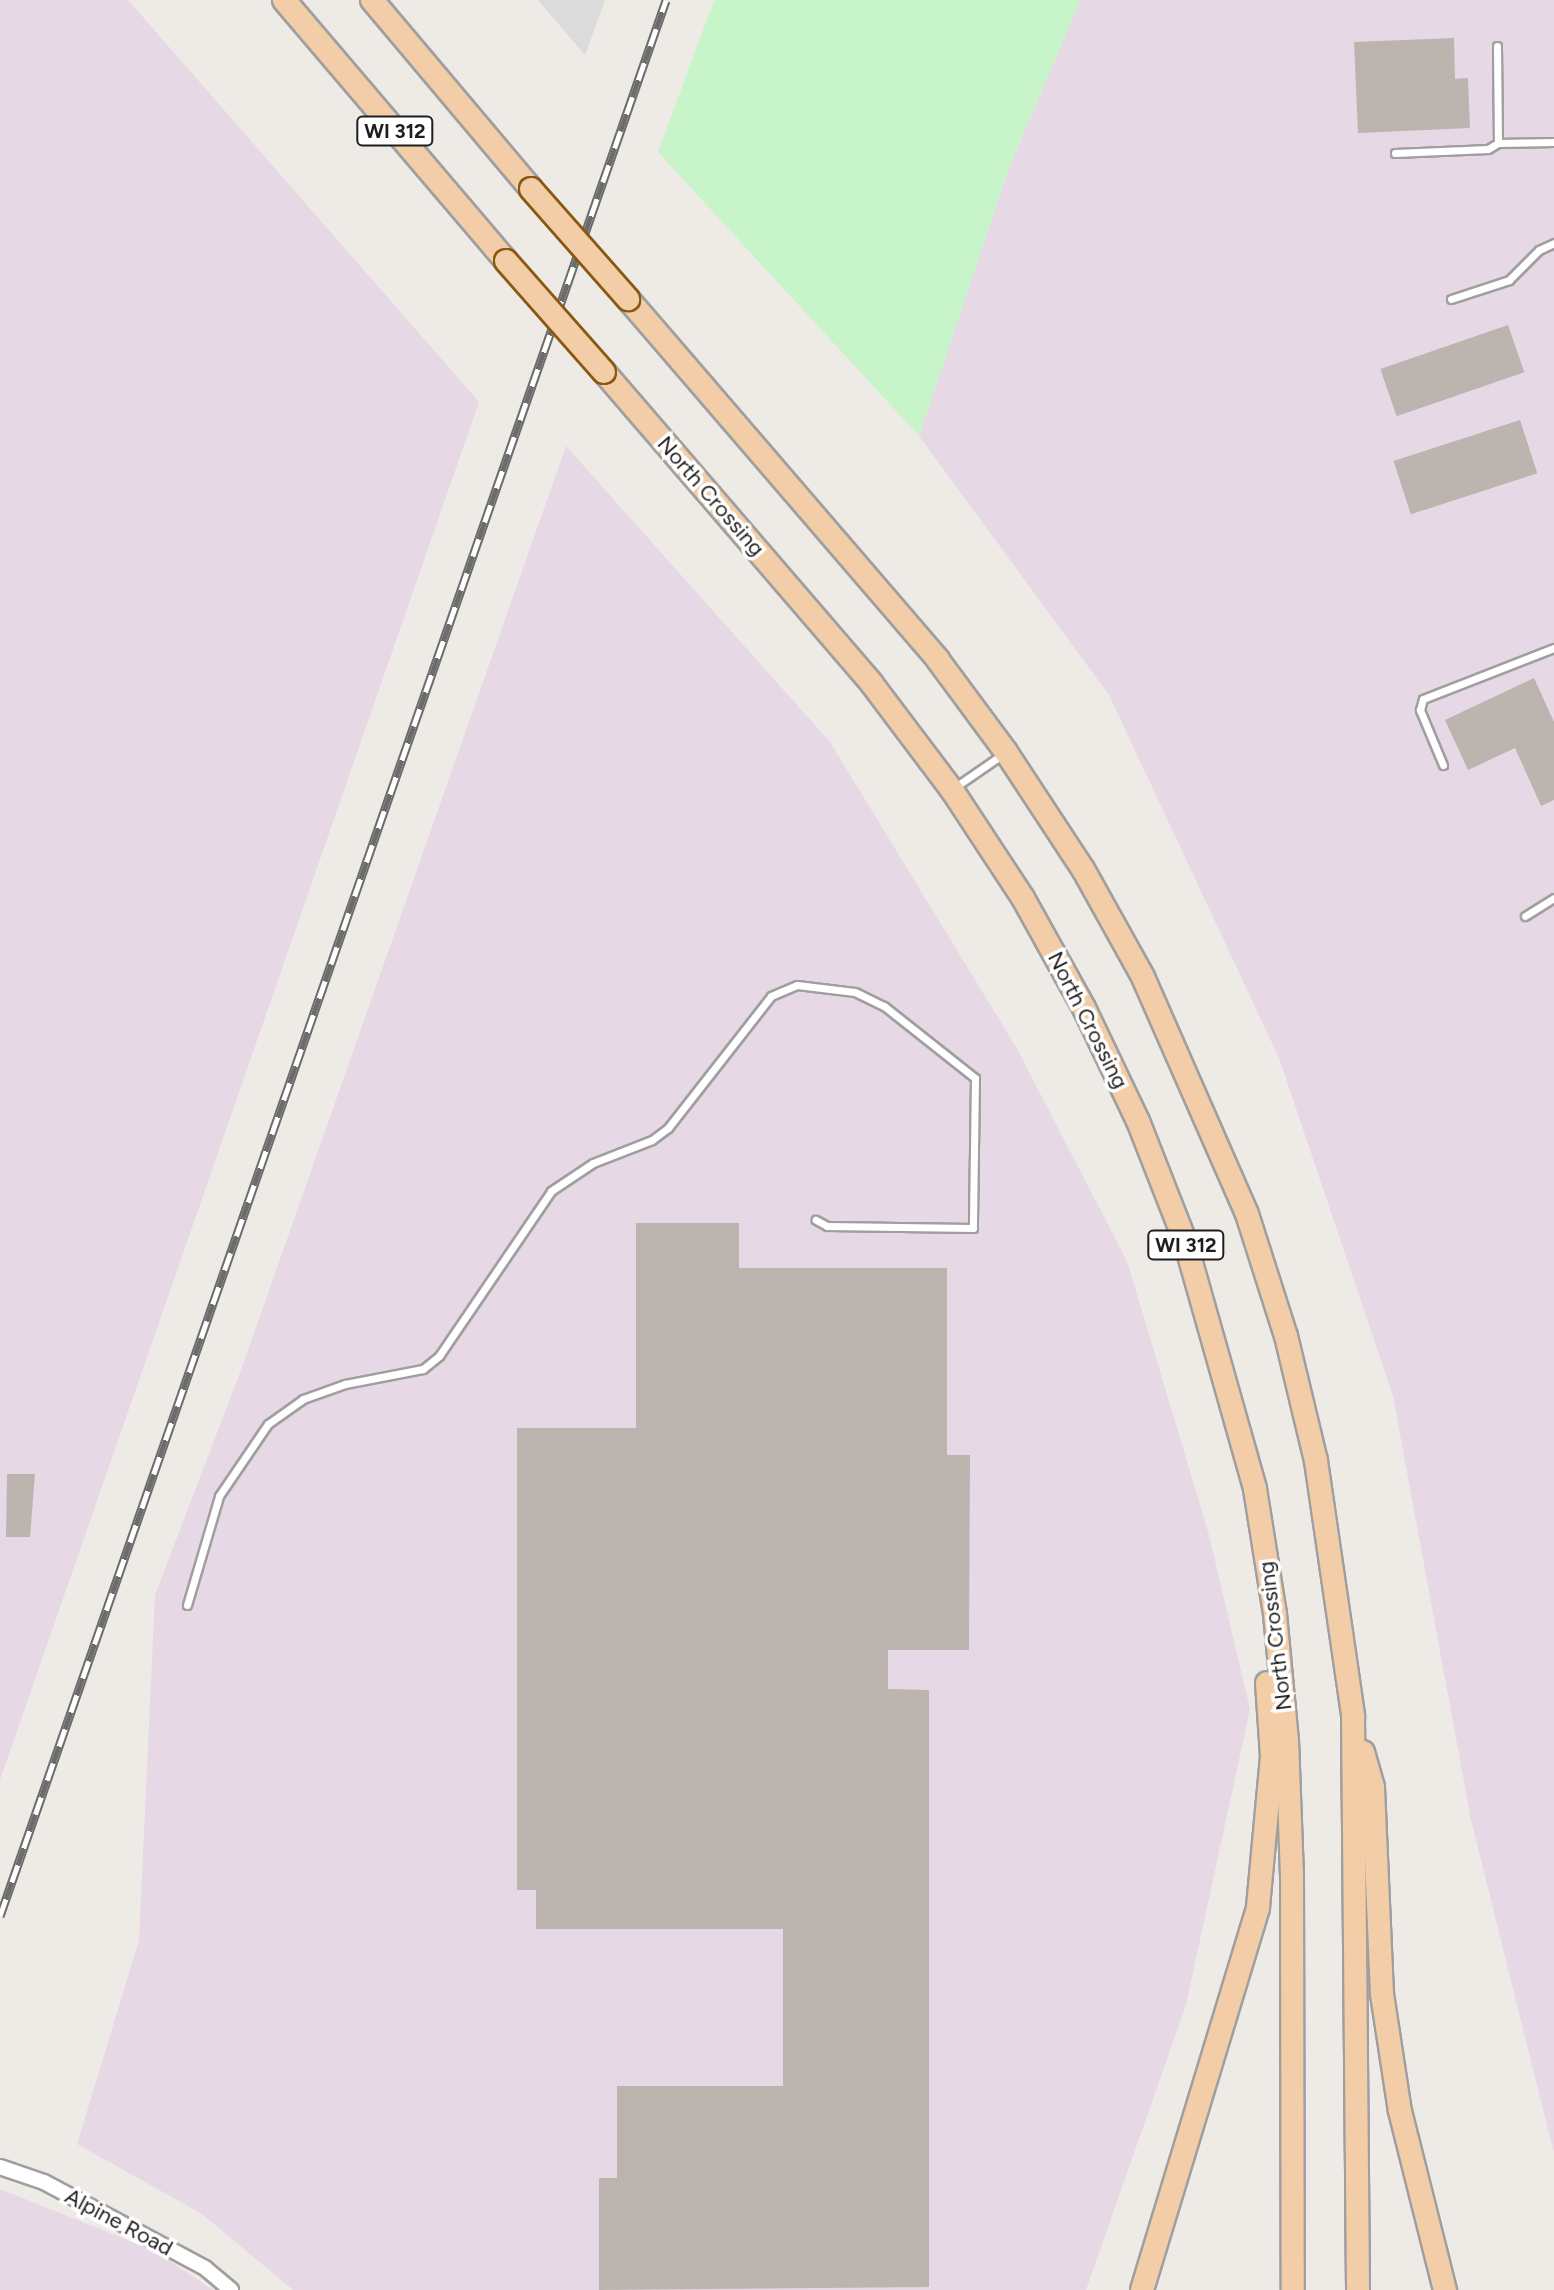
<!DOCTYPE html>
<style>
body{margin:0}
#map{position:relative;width:1554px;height:2290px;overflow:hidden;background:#eeebe6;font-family:Figtree,sans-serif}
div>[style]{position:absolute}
.residential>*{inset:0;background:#dcdbdc}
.industrial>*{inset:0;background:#e7d8e5}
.park>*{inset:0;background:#c7f4c8}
.building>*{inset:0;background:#bbb4af;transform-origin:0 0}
.roads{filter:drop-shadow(2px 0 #9f9f9f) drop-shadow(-2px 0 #9f9f9f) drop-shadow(0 2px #9f9f9f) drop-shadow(0 -2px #9f9f9f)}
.service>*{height:7px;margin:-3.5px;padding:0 3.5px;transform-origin:3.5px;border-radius:3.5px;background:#fff}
.minor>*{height:14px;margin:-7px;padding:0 7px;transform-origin:7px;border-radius:7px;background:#fff}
.primary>*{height:22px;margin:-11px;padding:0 11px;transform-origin:11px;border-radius:11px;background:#f2cda7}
.rail>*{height:9px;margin-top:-4.5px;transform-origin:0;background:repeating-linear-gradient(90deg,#fff 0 18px,#6c6c6c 0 36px);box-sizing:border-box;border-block:2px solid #6c6c6c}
.bridges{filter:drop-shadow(2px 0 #895910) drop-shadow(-2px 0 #895910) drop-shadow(0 2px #895910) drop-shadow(0 -2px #895910)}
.primary-bridge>*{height:22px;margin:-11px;padding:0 11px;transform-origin:11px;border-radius:11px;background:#f2cda7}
span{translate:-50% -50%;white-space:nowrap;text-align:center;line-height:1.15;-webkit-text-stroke:7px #fff;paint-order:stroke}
.shield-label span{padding:2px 6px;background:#fff;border:2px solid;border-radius:6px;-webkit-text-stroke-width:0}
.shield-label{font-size:20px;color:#1e1e1e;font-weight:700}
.street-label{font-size:22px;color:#1e1e1e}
</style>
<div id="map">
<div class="residential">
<div style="clip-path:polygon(538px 0,605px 0,585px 55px)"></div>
</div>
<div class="industrial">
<div style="clip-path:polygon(0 0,128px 0,479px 402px,0 1780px)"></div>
<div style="clip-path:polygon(1080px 0,1554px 0,1554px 2153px,1471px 1820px,1393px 1396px,1279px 1058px,1109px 695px,919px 436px,1007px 173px)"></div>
<div style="clip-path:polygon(566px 446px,830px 742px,1016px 1047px,1127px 1261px,1209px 1535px,1250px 1709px,1186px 2005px,1086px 2290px,293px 2290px,202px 2214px,77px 2144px,139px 1940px,155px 1595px,241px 1370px)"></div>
<div style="clip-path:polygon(0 2189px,155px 2251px,213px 2290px,0 2290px)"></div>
</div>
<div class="park">
<div style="clip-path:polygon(714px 0,1080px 0,1007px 173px,919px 436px,658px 152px)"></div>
</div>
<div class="building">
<div style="clip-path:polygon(1454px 38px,1455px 79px,1468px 78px,1470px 128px,1358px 133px,1354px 42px)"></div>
<div style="left:1508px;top:325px;width:50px;height:135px;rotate:71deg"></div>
<div style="left:1520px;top:420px;width:56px;height:133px;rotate:72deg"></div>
<div style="clip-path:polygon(1534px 678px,1554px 722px,1554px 800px,1541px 806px,1515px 748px,1468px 770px,1445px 720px)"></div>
<div style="clip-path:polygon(636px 1223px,739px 1223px,739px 1268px,947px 1268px,947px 1455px,970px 1455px,969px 1650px,888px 1650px,888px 1689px,929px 1690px,929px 2287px,599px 2290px,599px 2178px,617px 2178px,617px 2086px,783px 2086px,783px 1929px,536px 1929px,536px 1890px,517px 1890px,517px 1428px,636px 1428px)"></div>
<div style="clip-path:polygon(7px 1474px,35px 1474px,30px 1537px,6px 1537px)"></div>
</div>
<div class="roads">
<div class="service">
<div style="left:1498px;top:143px;width:56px;rotate:-1deg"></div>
<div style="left:1395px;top:153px;width:93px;rotate:-2.5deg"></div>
<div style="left:1488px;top:149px;width:12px;rotate:-31deg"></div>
<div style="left:1498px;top:143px;width:97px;rotate:-90.6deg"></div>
<div style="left:1451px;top:299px;width:61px;rotate:-18.1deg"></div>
<div style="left:1509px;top:280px;width:42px;rotate:-45deg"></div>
<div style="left:1539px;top:250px;width:17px;rotate:-25deg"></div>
<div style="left:1443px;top:765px;width:60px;rotate:-112.7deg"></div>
<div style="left:1420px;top:710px;width:11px;rotate:-75deg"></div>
<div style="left:1423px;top:699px;width:141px;rotate:-21.3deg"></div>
<div style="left:954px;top:788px;width:60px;rotate:-34.8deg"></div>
<div style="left:1525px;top:916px;width:34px;rotate:-32deg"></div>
<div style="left:187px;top:1605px;width:114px;rotate:-73.6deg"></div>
<div style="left:219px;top:1496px;width:87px;rotate:-55.8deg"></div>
<div style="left:268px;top:1424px;width:43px;rotate:-35.5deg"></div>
<div style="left:303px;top:1399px;width:45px;rotate:-19.7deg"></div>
<div style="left:345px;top:1384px;width:79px;rotate:-10.9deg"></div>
<div style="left:423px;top:1369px;width:21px;rotate:-39deg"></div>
<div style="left:439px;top:1356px;width:199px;rotate:-55.8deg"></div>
<div style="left:551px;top:1191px;width:50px;rotate:-33.7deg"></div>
<div style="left:593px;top:1163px;width:63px;rotate:-21.3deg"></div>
<div style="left:652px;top:1140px;width:20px;rotate:-37deg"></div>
<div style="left:668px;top:1128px;width:167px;rotate:-52deg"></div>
<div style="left:771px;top:996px;width:28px;rotate:-23deg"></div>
<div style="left:797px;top:985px;width:58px;rotate:6.9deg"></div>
<div style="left:855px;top:992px;width:32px;rotate:26deg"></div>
<div style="left:884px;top:1006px;width:116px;rotate:38.4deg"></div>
<div style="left:975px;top:1078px;width:150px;rotate:90.8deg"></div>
<div style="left:973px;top:1228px;width:146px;rotate:-179.2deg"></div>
<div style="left:827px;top:1226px;width:13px;rotate:-151deg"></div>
</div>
<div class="minor">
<div style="left:0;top:2167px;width:46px;rotate:18.8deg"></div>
<div style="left:44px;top:2182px;width:183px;rotate:28.1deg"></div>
<div style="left:205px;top:2268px;width:34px;rotate:40deg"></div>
</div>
<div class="primary">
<div style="left:284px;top:0;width:343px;rotate:49.6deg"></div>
<div style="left:372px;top:0;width:247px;rotate:49.9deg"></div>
<div style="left:628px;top:299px;width:476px;rotate:49.3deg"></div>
<div style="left:938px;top:660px;width:114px;rotate:53.5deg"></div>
<div style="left:1006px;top:752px;width:140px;rotate:56.7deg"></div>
<div style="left:1083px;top:869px;width:124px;rotate:60.9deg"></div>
<div style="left:1143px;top:977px;width:259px;rotate:66.3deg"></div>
<div style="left:1247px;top:1214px;width:128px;rotate:72.3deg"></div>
<div style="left:1286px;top:1336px;width:129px;rotate:76.5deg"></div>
<div style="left:1316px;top:1461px;width:257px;rotate:81.7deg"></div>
<div style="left:1353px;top:1715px;width:575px;rotate:89.5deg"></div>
<div style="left:604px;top:372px;width:411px;rotate:49.3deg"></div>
<div style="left:872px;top:684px;width:133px;rotate:53deg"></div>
<div style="left:952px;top:790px;width:129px;rotate:56.7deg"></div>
<div style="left:1023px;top:898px;width:126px;rotate:61deg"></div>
<div style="left:1084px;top:1008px;width:125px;rotate:64.5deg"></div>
<div style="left:1138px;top:1121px;width:129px;rotate:68.6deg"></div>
<div style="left:1185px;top:1241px;width:258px;rotate:74.2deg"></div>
<div style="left:1255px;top:1489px;width:127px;rotate:80.9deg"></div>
<div style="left:1275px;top:1614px;width:127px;rotate:84.6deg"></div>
<div style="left:1287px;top:1740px;width:134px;rotate:87.9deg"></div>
<div style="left:1292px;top:1874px;width:416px;rotate:89.9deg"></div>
<div style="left:1363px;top:1752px;width:37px;rotate:74deg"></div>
<div style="left:1373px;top:1788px;width:206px;rotate:87.5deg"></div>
<div style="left:1382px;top:1994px;width:118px;rotate:81.3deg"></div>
<div style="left:1400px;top:2111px;width:185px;rotate:75.9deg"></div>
<div style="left:1142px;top:2290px;width:400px;rotate:-73.1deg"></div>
<div style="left:1258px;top:1907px;width:152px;rotate:-84.7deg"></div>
<div style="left:1272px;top:1756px;width:73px;rotate:-93.9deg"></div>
</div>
</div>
<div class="rail">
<div style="left:0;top:1916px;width:2028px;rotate:-70.83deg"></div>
</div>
<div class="bridges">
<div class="primary-bridge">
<div style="left:531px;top:189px;width:147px;rotate:48.6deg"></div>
<div style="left:506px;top:261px;width:148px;rotate:48.6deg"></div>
</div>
</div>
<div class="shield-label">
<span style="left:395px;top:131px">WI 312</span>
<span style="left:1186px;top:1245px">WI 312</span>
</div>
<div class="street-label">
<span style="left:711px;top:496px;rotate:49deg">North Crossing</span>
<span style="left:1088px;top:1020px;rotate:63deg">North Crossing</span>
<span style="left:1275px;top:1636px;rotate:-97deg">North Crossing</span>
<span style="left:119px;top:2222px;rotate:28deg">Alpine Road</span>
</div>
</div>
